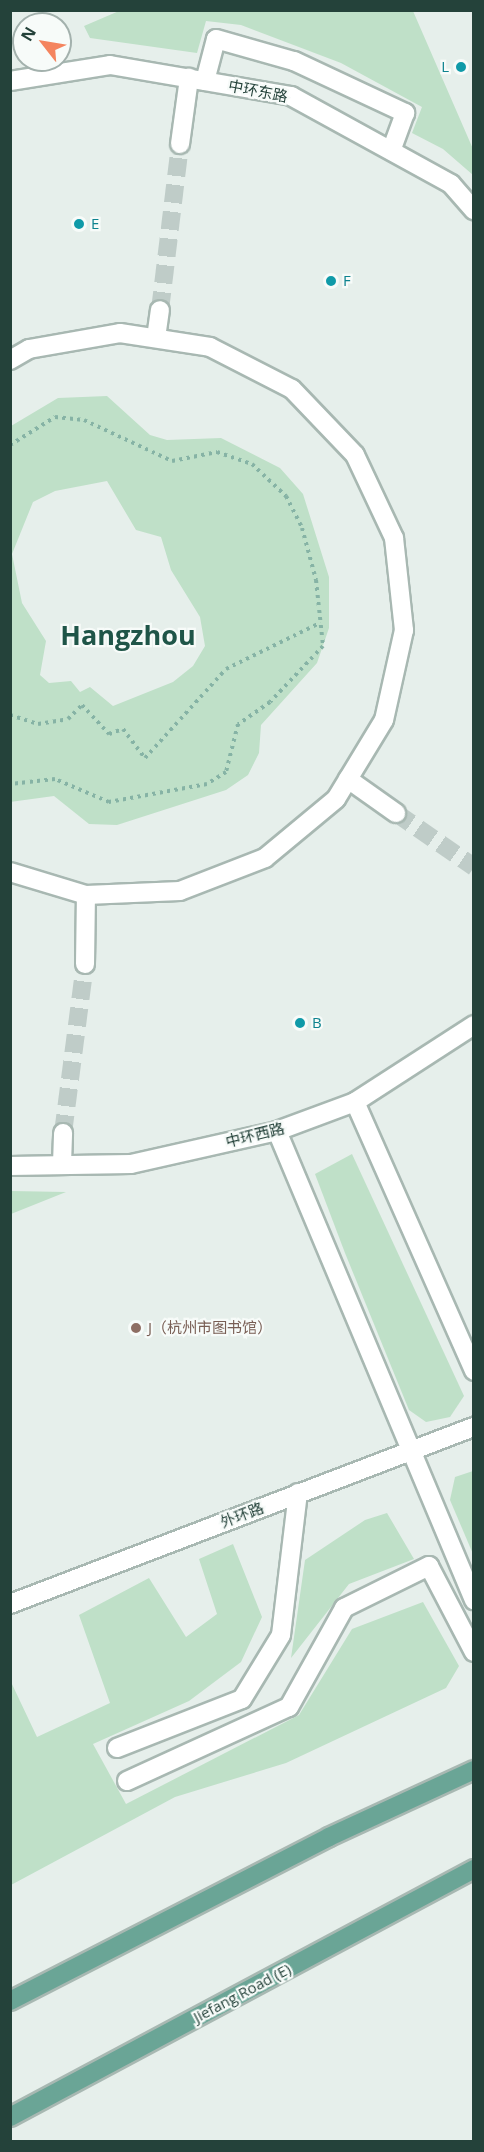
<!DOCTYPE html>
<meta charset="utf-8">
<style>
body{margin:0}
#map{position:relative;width:484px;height:2152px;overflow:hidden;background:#e6efeb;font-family:"Open Sans","Noto Sans SC",sans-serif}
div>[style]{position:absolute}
.green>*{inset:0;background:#bfe0c8}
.minor-tunnel>*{height:18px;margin-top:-9px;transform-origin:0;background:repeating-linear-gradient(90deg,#bfccc8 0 18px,transparent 0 27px)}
.path>*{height:4px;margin-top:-2px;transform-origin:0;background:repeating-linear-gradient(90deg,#86b3a5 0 3px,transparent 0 7.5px)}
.roads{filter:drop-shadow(2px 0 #a8b8b2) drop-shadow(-2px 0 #a8b8b2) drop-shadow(0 2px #a8b8b2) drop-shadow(0 -2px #a8b8b2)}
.minor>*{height:18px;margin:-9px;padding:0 9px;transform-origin:9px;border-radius:9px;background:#fff}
.major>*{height:18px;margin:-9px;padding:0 9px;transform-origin:9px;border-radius:9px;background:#6aa596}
.dots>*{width:16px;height:16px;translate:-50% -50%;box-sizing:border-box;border:3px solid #f7fbf9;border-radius:50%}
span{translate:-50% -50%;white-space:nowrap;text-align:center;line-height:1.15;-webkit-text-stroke:4.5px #f7fbf9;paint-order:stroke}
.culture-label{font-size:15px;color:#0d838f}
.right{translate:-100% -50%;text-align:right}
.left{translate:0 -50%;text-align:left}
.street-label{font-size:15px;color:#24423a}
.education-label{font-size:15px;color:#785e54}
.town-label{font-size:27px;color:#1f5548;font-weight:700}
.frame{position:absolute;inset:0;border:12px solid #24423a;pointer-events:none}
.north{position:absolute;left:12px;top:12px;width:60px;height:60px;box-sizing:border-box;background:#f7fbf9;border:2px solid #a3b1ad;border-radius:50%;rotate:301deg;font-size:16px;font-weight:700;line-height:24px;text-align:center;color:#24423a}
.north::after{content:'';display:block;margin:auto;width:21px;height:27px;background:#f4845f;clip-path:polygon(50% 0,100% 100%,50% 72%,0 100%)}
</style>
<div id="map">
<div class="green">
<div style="clip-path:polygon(119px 11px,413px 11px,473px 149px,473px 175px,443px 149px,412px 133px,422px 107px,341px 63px,241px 25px,206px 21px,197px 53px,90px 38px,84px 26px)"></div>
<div style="clip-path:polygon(evenodd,107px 396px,150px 435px,167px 440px,221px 438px,280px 468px,303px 494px,329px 577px,329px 628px,317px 663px,261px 725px,259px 753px,248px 775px,226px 790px,117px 825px,89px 824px,54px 796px,10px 802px,11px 426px,58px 398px,107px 396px,107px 481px,136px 530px,161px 537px,171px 570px,200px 617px,205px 646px,193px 666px,173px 682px,113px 706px,90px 687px,80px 692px,71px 681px,49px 683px,40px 675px,46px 641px,22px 603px,12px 554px,33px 502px,55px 491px,107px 481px)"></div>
<div style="clip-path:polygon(352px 1154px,464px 1396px,450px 1417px,426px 1422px,409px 1410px,345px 1253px,315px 1174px)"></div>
<div style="clip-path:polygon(11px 1191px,66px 1192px,11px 1214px)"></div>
<div style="clip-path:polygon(473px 1471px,474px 1471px,473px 1554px,450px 1500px,455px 1477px)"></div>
<div style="clip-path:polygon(387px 1513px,414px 1559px,349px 1584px,291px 1658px,305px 1560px,365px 1520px)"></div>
<div style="clip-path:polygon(233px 1544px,262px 1617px,241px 1662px,189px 1701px,93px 1744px,126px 1804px,299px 1715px,352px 1629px,423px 1602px,459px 1666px,446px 1688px,286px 1763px,175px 1797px,11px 1885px,11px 1682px,37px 1737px,110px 1703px,79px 1615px,149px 1578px,186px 1637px,217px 1614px,199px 1559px)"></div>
</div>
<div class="minor-tunnel">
<div style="left:160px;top:310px;width:167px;rotate:-83.1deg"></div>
<div style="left:396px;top:813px;width:95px;rotate:34.7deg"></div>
<div style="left:63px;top:1133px;width:170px;rotate:-82.6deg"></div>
</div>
<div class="path">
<div style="left:10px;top:445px;width:53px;rotate:-31.9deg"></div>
<div style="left:55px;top:417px;width:29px;rotate:6deg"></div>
<div style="left:84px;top:420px;width:97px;rotate:25deg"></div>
<div style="left:172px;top:461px;width:46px;rotate:-11.3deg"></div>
<div style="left:217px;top:452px;width:37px;rotate:19deg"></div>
<div style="left:252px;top:464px;width:47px;rotate:43.3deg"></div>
<div style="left:286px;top:496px;width:36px;rotate:63deg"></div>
<div style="left:302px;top:528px;width:54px;rotate:74.9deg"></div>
<div style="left:316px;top:580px;width:66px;rotate:83.9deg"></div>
<div style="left:323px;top:646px;width:77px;rotate:133.4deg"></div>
<div style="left:270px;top:702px;width:39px;rotate:145deg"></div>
<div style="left:238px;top:724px;width:49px;rotate:104deg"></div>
<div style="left:226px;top:772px;width:22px;rotate:148deg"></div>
<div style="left:207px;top:784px;width:100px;rotate:169.6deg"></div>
<div style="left:109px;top:802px;width:59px;rotate:-156.9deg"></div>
<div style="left:55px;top:779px;width:45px;rotate:173.7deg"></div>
<div style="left:10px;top:715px;width:29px;rotate:18deg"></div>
<div style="left:38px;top:724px;width:30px;rotate:-9deg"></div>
<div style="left:68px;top:719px;width:20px;rotate:-45deg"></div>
<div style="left:82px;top:705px;width:40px;rotate:47deg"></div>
<div style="left:109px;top:734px;width:15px;rotate:-20deg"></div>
<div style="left:123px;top:729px;width:36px;rotate:53deg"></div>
<div style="left:145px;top:758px;width:120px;rotate:-47.7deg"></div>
<div style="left:226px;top:669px;width:105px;rotate:-26.1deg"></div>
</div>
<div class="roads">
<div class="minor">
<div style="left:10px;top:81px;width:101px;rotate:-9.1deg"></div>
<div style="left:110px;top:65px;width:184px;rotate:9.7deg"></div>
<div style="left:291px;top:96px;width:183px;rotate:28.8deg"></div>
<div style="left:451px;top:184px;width:35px;rotate:49deg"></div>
<div style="left:205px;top:81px;width:43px;rotate:-75.3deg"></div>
<div style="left:216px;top:39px;width:81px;rotate:15.8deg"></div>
<div style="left:294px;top:61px;width:123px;rotate:25.1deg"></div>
<div style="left:405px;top:113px;width:40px;rotate:110.2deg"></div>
<div style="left:180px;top:144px;width:67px;rotate:-82.2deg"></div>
<div style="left:156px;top:338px;width:28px;rotate:-82deg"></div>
<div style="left:10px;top:360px;width:22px;rotate:-30deg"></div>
<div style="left:29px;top:349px;width:92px;rotate:-10deg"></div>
<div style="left:120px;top:333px;width:91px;rotate:8.8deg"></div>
<div style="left:210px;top:347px;width:92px;rotate:27.1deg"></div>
<div style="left:292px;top:389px;width:91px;rotate:46.3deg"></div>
<div style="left:355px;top:455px;width:92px;rotate:64.8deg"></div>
<div style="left:394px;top:538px;width:93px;rotate:83.8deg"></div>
<div style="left:404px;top:630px;width:92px;rotate:102.5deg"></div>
<div style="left:384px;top:720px;width:92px;rotate:121.3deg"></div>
<div style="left:336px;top:799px;width:92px;rotate:140.3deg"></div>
<div style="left:265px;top:858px;width:91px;rotate:158.8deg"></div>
<div style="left:180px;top:891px;width:94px;rotate:177.6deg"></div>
<div style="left:86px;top:895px;width:79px;rotate:-163.2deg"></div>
<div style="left:348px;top:779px;width:59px;rotate:35.3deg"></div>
<div style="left:85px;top:964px;width:69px;rotate:-89.2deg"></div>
<div style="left:355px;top:1102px;width:294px;rotate:66.1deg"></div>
<div style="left:277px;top:1131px;width:509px;rotate:67.22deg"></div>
<div style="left:62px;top:1164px;width:31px;rotate:-88deg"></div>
<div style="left:10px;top:1166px;width:121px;rotate:-0.9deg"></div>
<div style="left:131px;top:1164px;width:150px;rotate:-12.7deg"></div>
<div style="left:277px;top:1131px;width:83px;rotate:-20.4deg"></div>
<div style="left:355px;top:1102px;width:142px;rotate:-32.9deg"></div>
<div style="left:10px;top:1604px;width:497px;rotate:-20.9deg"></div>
<div style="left:117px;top:1748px;width:134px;rotate:-21.4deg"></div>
<div style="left:242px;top:1699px;width:75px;rotate:-58.6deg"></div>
<div style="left:281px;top:1635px;width:143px;rotate:-83.2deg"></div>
<div style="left:127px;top:1781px;width:178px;rotate:-24.6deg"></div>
<div style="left:289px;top:1707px;width:113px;rotate:-60.9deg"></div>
<div style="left:344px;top:1608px;width:95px;rotate:-26.3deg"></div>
<div style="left:429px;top:1566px;width:97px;rotate:62.4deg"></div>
</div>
<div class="major">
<div style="left:10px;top:2001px;width:359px;rotate:-27.2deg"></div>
<div style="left:329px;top:1837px;width:160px;rotate:-24.8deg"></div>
<div style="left:10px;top:2117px;width:526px;rotate:-28.12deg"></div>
</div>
</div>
<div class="dots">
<div style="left:461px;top:67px;background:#0f9aa8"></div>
<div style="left:79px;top:224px;background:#0f9aa8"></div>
<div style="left:331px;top:281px;background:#0f9aa8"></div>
<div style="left:300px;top:1023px;background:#0f9aa8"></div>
<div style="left:136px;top:1328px;background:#8d6e63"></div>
</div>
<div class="culture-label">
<span class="right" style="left:449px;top:67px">L</span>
<span class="left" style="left:91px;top:224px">E</span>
<span class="left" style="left:343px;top:281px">F</span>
<span class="left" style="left:312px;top:1023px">B</span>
</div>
<div class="street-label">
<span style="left:258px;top:91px;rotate:11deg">中环东路</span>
<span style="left:255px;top:1135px;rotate:-14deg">中环西路</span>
<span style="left:242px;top:1515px;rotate:-21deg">外环路</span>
<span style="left:242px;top:1993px;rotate:-28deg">Jiefang Road (E)</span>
</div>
<div class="education-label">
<span class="left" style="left:148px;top:1328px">J（杭州市图书馆）</span>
</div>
<div class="town-label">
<span style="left:128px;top:635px">Hangzhou</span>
</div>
<div class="frame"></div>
<div class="north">N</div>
</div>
